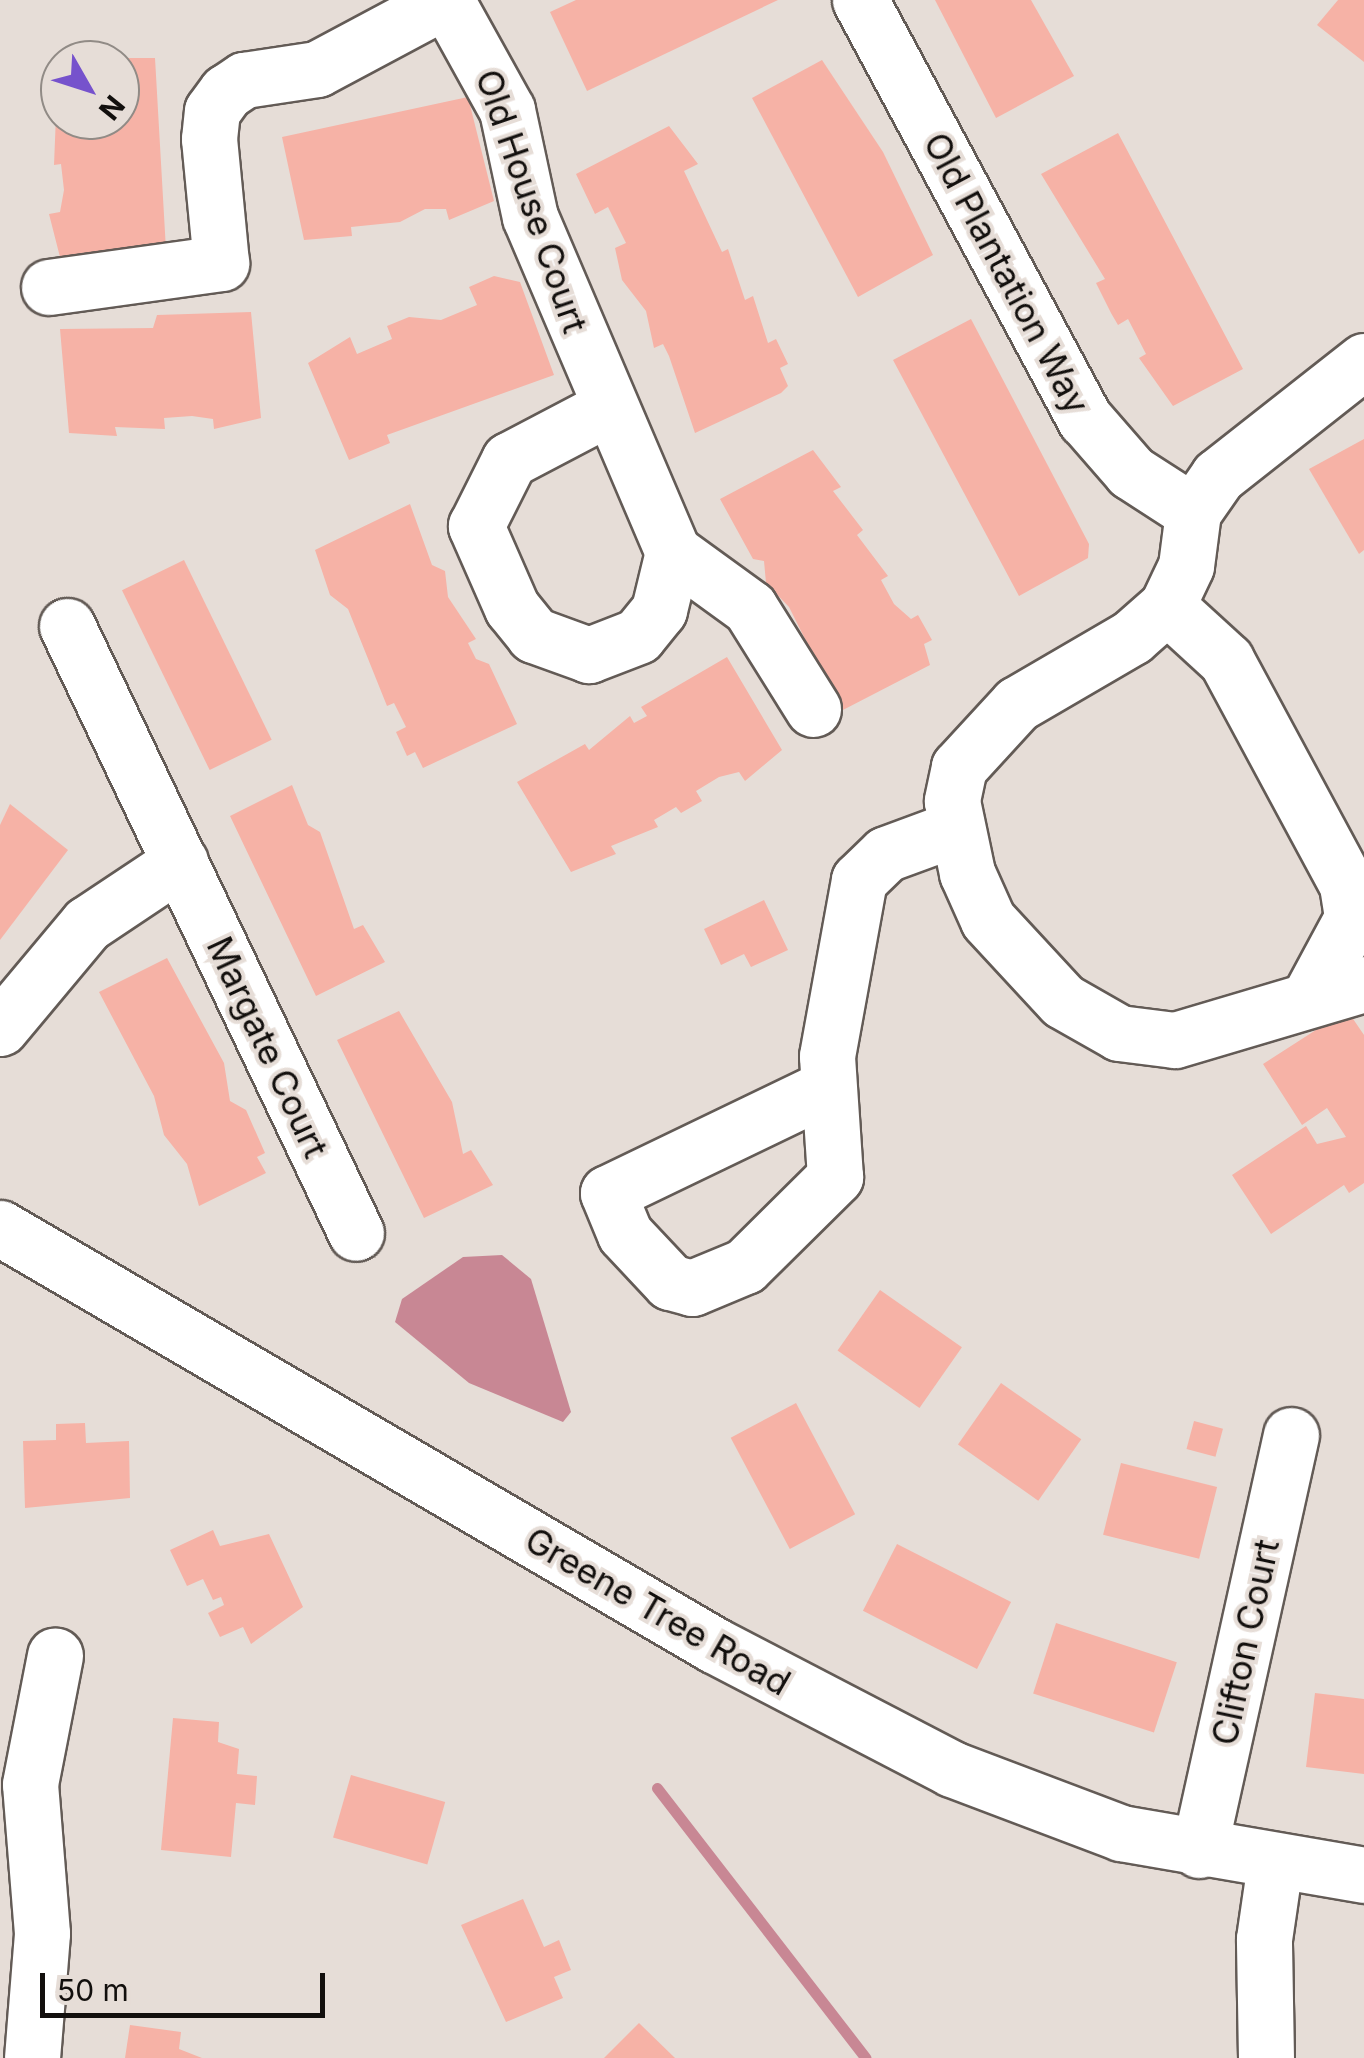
<!DOCTYPE html>
<style>
body{margin:0}
#map{position:relative;width:1364px;height:2058px;overflow:hidden;background:#e6ddd7;font-family:Inter,sans-serif}
div>[style]{position:absolute}
.water>*{inset:0;background:#c88794}
.stream>*{height:11px;margin:-5.5px;padding:0 5.5px;transform-origin:5.5px;border-radius:5.5px;background:#c88794}
.building>*{inset:0;background:#f6b2a6;transform-origin:0 0}
.roads{filter:drop-shadow(2px 0 #635b56) drop-shadow(-2px 0 #635b56) drop-shadow(0 2px #635b56) drop-shadow(0 -2px #635b56)}
.minor>*{height:55px;margin:-27.5px;padding:0 27.5px;transform-origin:27.5px;border-radius:27.5px;background:#fff}
span{translate:-50% -50%;white-space:nowrap;text-align:center;line-height:1.15;-webkit-text-stroke:8px #e6ddd7;paint-order:stroke}
.street-label{font-size:35px;color:#120f0d}
.north{position:absolute;left:40px;top:40px;width:100px;height:100px;box-sizing:border-box;background:#e6ddd7;border:2px solid #918b86;border-radius:50%;rotate:129deg;font-size:28px;font-weight:700;line-height:40px;text-align:center;color:#120f0d}
.north::after{content:'';display:block;margin:auto;width:35px;height:45px;background:#7652cc;clip-path:polygon(50% 0,100% 100%,50% 72%,0 100%)}
.scale{position:absolute;left:40px;top:1973px;width:285px;height:45px;box-sizing:border-box;border:5px solid #120f0d;border-top:0;padding-left:12px;font-size:30px;line-height:35px;white-space:nowrap;color:#120f0d;-webkit-text-stroke:8px #e6ddd7;paint-order:stroke}
</style>
<div id="map">
<div class="water">
<div style="clip-path:polygon(502px 1255px,531px 1279px,571px 1412px,563px 1422px,469px 1383px,395px 1322px,402px 1299px,463px 1257px)"></div>
</div>
<div class="stream">
<div style="left:657px;top:1788px;width:341px;rotate:52.3deg"></div>
</div>
<div class="building">
<div style="clip-path:polygon(576px 0,778px 0,587px 91px,550px 12px)"></div>
<div style="clip-path:polygon(935px 0,1031px 0,1074px 76px,996px 118px)"></div>
<div style="clip-path:polygon(1338px 0,1364px 0,1364px 62px,1317px 25px)"></div>
<div style="clip-path:polygon(120px 58px,155px 58px,166px 250px,61px 261px,49px 214px,60px 212px,64px 190px,61px 164px,54px 165px,56px 115px,47px 116px,49px 67px,60px 66px,60px 120px,120px 120px)"></div>
<div style="clip-path:polygon(822px 60px,883px 152px,933px 255px,858px 297px,752px 98px)"></div>
<div style="clip-path:polygon(468px 97px,494px 201px,449px 220px,446px 209px,425px 209px,400px 222px,351px 227px,352px 236px,304px 240px,282px 137px)"></div>
<div style="clip-path:polygon(669px 126px,698px 164px,684px 171px,722px 252px,728px 249px,745px 300px,753px 296px,768px 343px,776px 339px,788px 364px,780px 368px,788px 386px,781px 393px,695px 433px,669px 356px,663px 344px,654px 348px,646px 311px,622px 280px,615px 248px,626px 243px,608px 207px,595px 214px,576px 174px)"></div>
<div style="clip-path:polygon(1118px 133px,1243px 369px,1173px 406px,1139px 358px,1146px 354px,1128px 319px,1118px 325px,1111px 313px,1096px 283px,1105px 279px,1041px 174px)"></div>
<div style="clip-path:polygon(494px 276px,520px 282px,554px 375px,387px 435px,390px 443px,349px 460px,308px 363px,350px 337px,357px 354px,392px 339px,387px 326px,409px 317px,441px 320px,477px 305px,469px 287px)"></div>
<div style="clip-path:polygon(251px 312px,261px 418px,214px 429px,213px 419px,192px 416px,164px 418px,165px 429px,115px 427px,117px 436px,69px 433px,60px 329px,153px 328px,157px 315px)"></div>
<div style="clip-path:polygon(971px 319px,1089px 544px,1088px 558px,1019px 596px,893px 360px)"></div>
<div style="clip-path:polygon(1364px 439px,1364px 550px,1359px 554px,1309px 469px)"></div>
<div style="clip-path:polygon(813px 450px,841px 487px,833px 491px,863px 530px,857px 535px,888px 576px,881px 580px,894px 604px,911px 619px,918px 615px,932px 640px,924px 644px,930px 665px,841px 711px,789px 607px,766px 583px,764px 561px,753px 559px,720px 499px)"></div>
<div style="clip-path:polygon(410px 504px,432px 565px,445px 571px,448px 597px,476px 639px,468px 643px,476px 659px,489px 664px,517px 724px,423px 768px,415px 752px,407px 756px,396px 732px,406px 727px,394px 703px,387px 706px,348px 609px,330px 595px,315px 550px)"></div>
<div style="left:184px;top:560px;width:200px;height:69px;rotate:64deg"></div>
<div style="clip-path:polygon(727px 657px,782px 750px,745px 781px,739px 772px,719px 777px,696px 791px,702px 801px,681px 813px,676px 807px,654px 820px,658px 827px,611px 846px,616px 854px,571px 872px,517px 782px,585px 744px,589px 750px,630px 716px,634px 723px,647px 716px,641px 707px)"></div>
<div style="clip-path:polygon(292px 785px,308px 825px,320px 832px,354px 929px,363px 925px,385px 962px,316px 996px,230px 816px)"></div>
<div style="clip-path:polygon(10px 804px,68px 850px,0 940px,0 825px)"></div>
<div style="clip-path:polygon(764px 900px,788px 950px,751px 967px,744px 954px,721px 965px,704px 929px)"></div>
<div style="clip-path:polygon(167px 958px,224px 1063px,230px 1101px,246px 1110px,265px 1153px,257px 1157px,266px 1173px,199px 1206px,187px 1164px,164px 1135px,154px 1096px,99px 992px)"></div>
<div style="clip-path:polygon(1347px 1010px,1364px 1035px,1364px 1183px,1349px 1193px,1344px 1185px,1271px 1234px,1232px 1175px,1306px 1126px,1317px 1144px,1346px 1137px,1327px 1108px,1302px 1125px,1263px 1064px)"></div>
<div style="clip-path:polygon(399px 1011px,452px 1102px,463px 1154px,471px 1150px,493px 1185px,424px 1218px,337px 1040px)"></div>
<div style="left:880px;top:1290px;width:100px;height:74px;rotate:35deg"></div>
<div style="left:1001px;top:1383px;width:98px;height:75px;rotate:35deg"></div>
<div style="left:796px;top:1403px;width:126px;height:74px;rotate:62deg"></div>
<div style="left:1194px;top:1421px;width:30px;height:29px;rotate:15deg"></div>
<div style="clip-path:polygon(85px 1423px,86px 1443px,129px 1441px,130px 1498px,25px 1508px,23px 1441px,56px 1440px,56px 1424px)"></div>
<div style="left:1121px;top:1463px;width:99px;height:74px;rotate:14deg"></div>
<div style="clip-path:polygon(213px 1530px,220px 1546px,269px 1534px,303px 1607px,251px 1644px,243px 1627px,220px 1637px,208px 1613px,224px 1605px,221px 1597px,213px 1600px,203px 1579px,187px 1586px,170px 1550px)"></div>
<div style="left:897px;top:1544px;width:128px;height:75px;rotate:27deg"></div>
<div style="left:1056px;top:1623px;width:127px;height:74px;rotate:18deg"></div>
<div style="clip-path:polygon(1315px 1693px,1364px 1699px,1364px 1774px,1306px 1767px)"></div>
<div style="clip-path:polygon(173px 1718px,219px 1722px,218px 1742px,239px 1749px,237px 1774px,257px 1776px,255px 1805px,236px 1803px,231px 1857px,161px 1850px)"></div>
<div style="left:351px;top:1775px;width:98px;height:65px;rotate:16deg"></div>
<div style="clip-path:polygon(523px 1899px,544px 1947px,559px 1940px,571px 1970px,554px 1977px,563px 1998px,506px 2022px,461px 1925px)"></div>
<div style="clip-path:polygon(639px 2023px,675px 2058px,604px 2058px)"></div>
<div style="clip-path:polygon(130px 2025px,181px 2032px,179px 2049px,202px 2058px,125px 2058px)"></div>
</div>
<div class="roads">
<div class="minor">
<div style="left:860px;top:0;width:476px;rotate:61.8deg"></div>
<div style="left:1085px;top:419px;width:70px;rotate:49deg"></div>
<div style="left:1131px;top:472px;width:74px;rotate:32.8deg"></div>
<div style="left:49px;top:287px;width:174px;rotate:-7.9deg"></div>
<div style="left:221px;top:263px;width:125px;rotate:-95.5deg"></div>
<div style="left:209px;top:139px;width:28px;rotate:-84deg"></div>
<div style="left:212px;top:111px;width:24px;rotate:-54deg"></div>
<div style="left:226px;top:92px;width:22px;rotate:-34deg"></div>
<div style="left:244px;top:80px;width:74px;rotate:-8.6deg"></div>
<div style="left:317px;top:69px;width:146px;rotate:-28.1deg"></div>
<div style="left:446px;top:0;width:126px;rotate:61deg"></div>
<div style="left:507px;top:110px;width:109px;rotate:77.9deg"></div>
<div style="left:530px;top:217px;width:364px;rotate:66.9deg"></div>
<div style="left:673px;top:552px;width:60px;rotate:103.6deg"></div>
<div style="left:659px;top:610px;width:33px;rotate:129deg"></div>
<div style="left:638px;top:636px;width:53px;rotate:158.8deg"></div>
<div style="left:589px;top:655px;width:59px;rotate:-160deg"></div>
<div style="left:534px;top:635px;width:35px;rotate:-129deg"></div>
<div style="left:512px;top:608px;width:90px;rotate:-113.7deg"></div>
<div style="left:476px;top:526px;width:74px;rotate:-63.4deg"></div>
<div style="left:509px;top:460px;width:114px;rotate:-27.7deg"></div>
<div style="left:1364px;top:361px;width:186px;rotate:141.8deg"></div>
<div style="left:1218px;top:476px;width:44px;rotate:124.8deg"></div>
<div style="left:1193px;top:512px;width:54px;rotate:97.4deg"></div>
<div style="left:1186px;top:566px;width:44px;rotate:115.4deg"></div>
<div style="left:1167px;top:606px;width:47px;rotate:138.5deg"></div>
<div style="left:1132px;top:637px;width:133px;rotate:149.8deg"></div>
<div style="left:1017px;top:704px;width:86px;rotate:132.6deg"></div>
<div style="left:959px;top:767px;width:35px;rotate:102deg"></div>
<div style="left:952px;top:801px;width:74px;rotate:78.2deg"></div>
<div style="left:967px;top:873px;width:51px;rotate:65.9deg"></div>
<div style="left:988px;top:920px;width:110px;rotate:47.2deg"></div>
<div style="left:1063px;top:1001px;width:64px;rotate:29.7deg"></div>
<div style="left:1119px;top:1033px;width:56px;rotate:7.1deg"></div>
<div style="left:1175px;top:1040px;width:197px;rotate:-16.5deg"></div>
<div style="left:673px;top:552px;width:95px;rotate:36deg"></div>
<div style="left:750px;top:608px;width:119px;rotate:58deg"></div>
<div style="left:1167px;top:606px;width:80px;rotate:42.5deg"></div>
<div style="left:1226px;top:660px;width:255px;rotate:61.7deg"></div>
<div style="left:1347px;top:885px;width:33px;rotate:81deg"></div>
<div style="left:1352px;top:918px;width:86px;rotate:118.3deg"></div>
<div style="left:67px;top:626px;width:672px;rotate:64.54deg"></div>
<div style="left:0;top:1028px;width:136px;rotate:-50.1deg"></div>
<div style="left:87px;top:924px;width:112px;rotate:-33.7deg"></div>
<div style="left:826px;top:1088px;width:242px;rotate:154.3deg"></div>
<div style="left:608px;top:1193px;width:44px;rotate:67.5deg"></div>
<div style="left:625px;top:1234px;width:66px;rotate:46.8deg"></div>
<div style="left:670px;top:1282px;width:23px;rotate:15deg"></div>
<div style="left:692px;top:1288px;width:57px;rotate:-22.5deg"></div>
<div style="left:745px;top:1266px;width:127px;rotate:-44.7deg"></div>
<div style="left:835px;top:1177px;width:121px;rotate:-93.8deg"></div>
<div style="left:827px;top:1056px;width:179px;rotate:-79.7deg"></div>
<div style="left:859px;top:880px;width:37px;rotate:-44deg"></div>
<div style="left:886px;top:854px;width:72px;rotate:-20.2deg"></div>
<div style="left:0;top:1228px;width:827px;rotate:30.29deg"></div>
<div style="left:714px;top:1645px;width:268px;rotate:27.5deg"></div>
<div style="left:952px;top:1769px;width:181px;rotate:20.7deg"></div>
<div style="left:1121px;top:1833px;width:247px;rotate:9.8deg"></div>
<div style="left:1199px;top:1850px;width:425px;rotate:-77.5deg"></div>
<div style="left:32px;top:2058px;width:125px;rotate:-85.4deg"></div>
<div style="left:42px;top:1933px;width:149px;rotate:-94.6deg"></div>
<div style="left:30px;top:1784px;width:131px;rotate:-79deg"></div>
<div style="left:1266px;top:2058px;width:119px;rotate:-91deg"></div>
<div style="left:1264px;top:1939px;width:76px;rotate:-81.7deg"></div>
</div>
</div>
<div class="street-label">
<span style="left:532px;top:201px;rotate:71deg">Old House Court</span>
<span style="left:1007px;top:273px;rotate:62deg">Old Plantation Way</span>
<span style="left:268px;top:1047px;rotate:65deg">Margate Court</span>
<span style="left:658px;top:1611px;rotate:30deg">Greene Tree Road</span>
<span style="left:1245px;top:1642px;rotate:-78deg">Clifton Court</span>
</div>
<div class="north">N</div>
<div class="scale">50 m</div>
</div>
